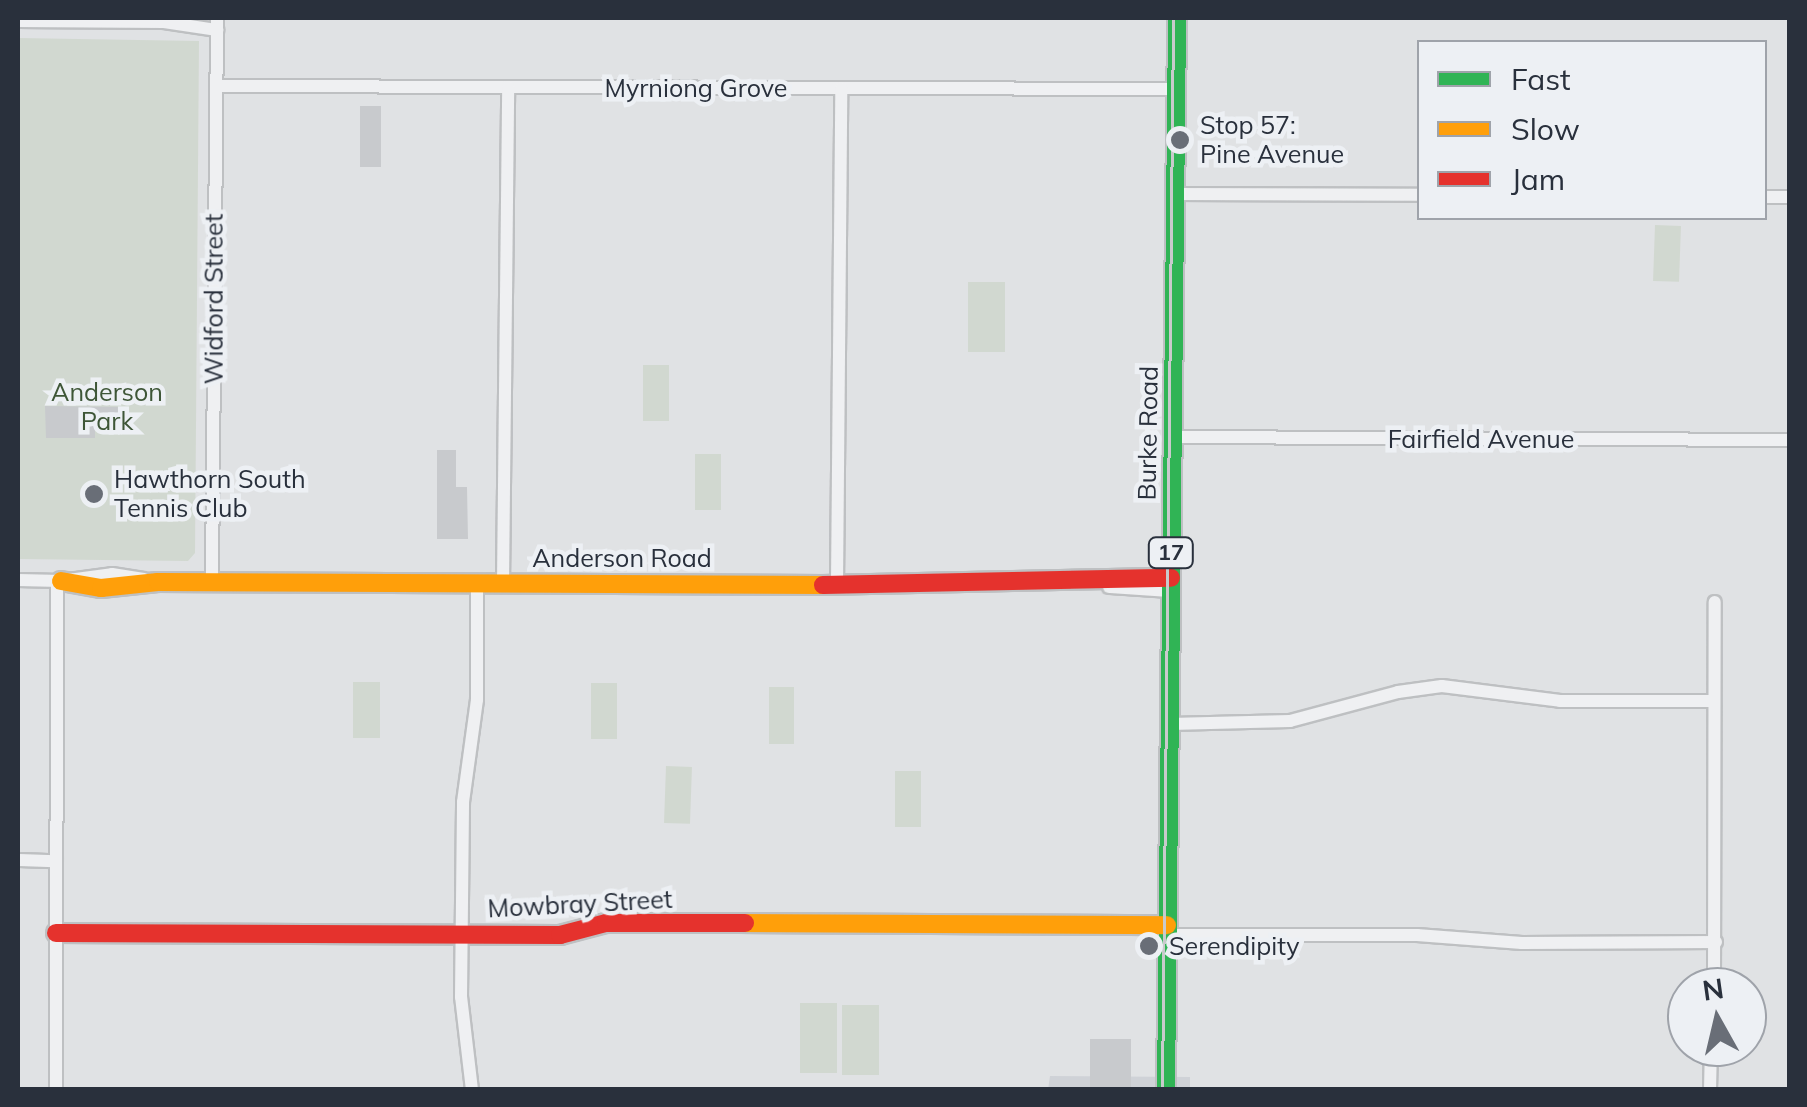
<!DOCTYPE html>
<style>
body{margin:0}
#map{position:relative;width:1807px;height:1107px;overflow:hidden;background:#e0e2e4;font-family:Mulish,sans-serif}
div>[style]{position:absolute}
.built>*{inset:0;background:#cfd2d7}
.green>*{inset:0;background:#d1d8d0;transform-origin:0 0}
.building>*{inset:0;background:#c8cacd;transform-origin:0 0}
.roads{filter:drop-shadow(2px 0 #bec0c2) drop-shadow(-2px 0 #bec0c2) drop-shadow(0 2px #bec0c2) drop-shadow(0 -2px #bec0c2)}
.street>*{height:12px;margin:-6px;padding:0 6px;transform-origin:6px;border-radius:6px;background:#eff0f2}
.fast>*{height:18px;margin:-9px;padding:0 9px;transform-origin:9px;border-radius:9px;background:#30b455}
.slow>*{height:18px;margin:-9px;padding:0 9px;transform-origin:9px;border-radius:9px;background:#ff9f0a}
.jam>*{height:18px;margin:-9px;padding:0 9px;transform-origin:9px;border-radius:9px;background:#e5322d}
.tram>*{height:2.5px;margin:-1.25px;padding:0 1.25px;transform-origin:1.25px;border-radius:1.25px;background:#c9cacc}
.dots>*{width:28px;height:28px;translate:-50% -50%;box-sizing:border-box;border:5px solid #edf0f4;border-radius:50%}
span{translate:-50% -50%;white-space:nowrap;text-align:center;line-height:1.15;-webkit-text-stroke:9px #edf0f4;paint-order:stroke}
.shield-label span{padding:2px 8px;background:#edf0f4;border:2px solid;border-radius:8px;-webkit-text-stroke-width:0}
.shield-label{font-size:22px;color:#29303c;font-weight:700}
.street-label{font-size:25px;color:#29303c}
.poi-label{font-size:25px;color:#29303c}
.left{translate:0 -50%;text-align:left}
.park-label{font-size:25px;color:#3e5637}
.frame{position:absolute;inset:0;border:20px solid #29303c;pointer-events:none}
.legend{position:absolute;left:1417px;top:40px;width:350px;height:180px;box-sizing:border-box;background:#edf0f4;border:2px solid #9fa3aa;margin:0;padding:12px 18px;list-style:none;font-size:30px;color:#29303c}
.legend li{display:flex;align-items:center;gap:20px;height:50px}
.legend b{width:50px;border:2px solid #9fa3aa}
.north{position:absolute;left:1667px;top:967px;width:100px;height:100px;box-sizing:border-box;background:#edf0f4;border:2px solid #9fa3aa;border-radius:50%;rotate:352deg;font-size:28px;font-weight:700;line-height:40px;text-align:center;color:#29303c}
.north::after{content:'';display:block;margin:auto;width:35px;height:45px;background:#696e77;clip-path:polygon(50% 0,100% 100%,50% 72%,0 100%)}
</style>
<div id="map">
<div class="built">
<div style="clip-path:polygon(1050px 1076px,1190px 1077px,1190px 1089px,1048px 1090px)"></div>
</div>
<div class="green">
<div style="clip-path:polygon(18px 38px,199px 41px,195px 553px,188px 561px,18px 559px)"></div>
<div style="left:1655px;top:225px;width:26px;height:56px;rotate:2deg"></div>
<div style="left:968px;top:282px;width:37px;height:70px"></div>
<div style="left:643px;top:365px;width:26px;height:56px"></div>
<div style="left:695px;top:454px;width:26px;height:56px"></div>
<div style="left:353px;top:682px;width:27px;height:56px"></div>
<div style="left:591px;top:683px;width:26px;height:56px"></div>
<div style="left:769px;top:687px;width:25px;height:57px"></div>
<div style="left:666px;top:766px;width:26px;height:57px;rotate:2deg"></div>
<div style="left:895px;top:771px;width:26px;height:56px"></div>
<div style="left:800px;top:1003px;width:37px;height:70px"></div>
<div style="left:842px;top:1005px;width:37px;height:70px"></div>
</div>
<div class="building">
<div style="left:360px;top:106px;width:21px;height:61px"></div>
<div style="clip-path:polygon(45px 406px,122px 407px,122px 418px,95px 419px,95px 438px,46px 438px)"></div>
<div style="clip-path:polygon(437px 450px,456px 450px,456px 487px,467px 487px,468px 539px,437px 539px)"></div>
<div style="left:1090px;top:1039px;width:41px;height:51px"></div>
</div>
<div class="roads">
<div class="street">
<div style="left:18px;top:21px;width:146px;rotate:0.4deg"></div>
<div style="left:164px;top:22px;width:54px;rotate:8.6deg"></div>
<div style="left:216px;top:86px;width:961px;rotate:0.18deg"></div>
<div style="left:1175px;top:194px;width:245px;rotate:0.2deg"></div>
<div style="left:1764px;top:197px;width:26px"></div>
<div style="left:1173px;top:437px;width:617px;rotate:0.28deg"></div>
<div style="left:18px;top:580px;width:43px;rotate:1.3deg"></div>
<div style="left:61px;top:581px;width:51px;rotate:-7.8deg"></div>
<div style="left:112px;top:574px;width:32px;rotate:9deg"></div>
<div style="left:212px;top:582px;width:564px;rotate:-89.49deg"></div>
<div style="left:503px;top:583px;width:496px;rotate:-89.4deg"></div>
<div style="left:837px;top:584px;width:496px;rotate:-89.5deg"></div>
<div style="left:1109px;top:587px;width:62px;rotate:3.7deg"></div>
<div style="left:1170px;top:724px;width:120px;rotate:-1.4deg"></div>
<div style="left:1290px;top:721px;width:112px;rotate:-15deg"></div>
<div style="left:1398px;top:692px;width:44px;rotate:-7.8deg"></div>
<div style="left:1442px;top:686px;width:119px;rotate:7.2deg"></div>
<div style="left:1560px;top:701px;width:154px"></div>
<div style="left:18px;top:860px;width:38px;rotate:2deg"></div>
<div style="left:1167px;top:935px;width:250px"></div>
<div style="left:1417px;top:935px;width:105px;rotate:4.4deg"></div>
<div style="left:1522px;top:943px;width:194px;rotate:-0.3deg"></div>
<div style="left:1714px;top:987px;width:385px;rotate:-89.9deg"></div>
<div style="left:56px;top:1090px;width:509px;rotate:-89.89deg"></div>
<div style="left:472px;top:1090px;width:94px;rotate:-96.7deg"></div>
<div style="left:461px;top:997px;width:195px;rotate:-89.4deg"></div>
<div style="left:463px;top:802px;width:103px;rotate:-82.2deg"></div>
<div style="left:477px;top:700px;width:117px;rotate:-90deg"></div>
<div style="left:1710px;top:1090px;width:43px;rotate:-88.7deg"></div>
</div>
<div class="fast">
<div style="left:1166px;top:1090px;width:1072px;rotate:-89.41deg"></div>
</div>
<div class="slow">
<div style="left:61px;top:581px;width:41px;rotate:9.9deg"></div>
<div style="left:101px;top:588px;width:57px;rotate:-6deg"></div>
<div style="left:158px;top:582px;width:665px;rotate:0.26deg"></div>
<div style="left:745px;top:923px;width:422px;rotate:0.3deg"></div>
</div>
<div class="jam">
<div style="left:823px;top:585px;width:348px;rotate:-1.2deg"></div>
<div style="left:56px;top:933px;width:504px;rotate:0.23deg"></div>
<div style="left:560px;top:935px;width:48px;rotate:-14.6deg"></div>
<div style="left:606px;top:923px;width:139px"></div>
</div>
</div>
<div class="tram">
<div style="left:1162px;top:1090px;width:1072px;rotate:-89.41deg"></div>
</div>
<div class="dots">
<div style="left:1180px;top:140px;background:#696e77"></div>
<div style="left:94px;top:494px;background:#696e77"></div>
<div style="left:1149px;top:946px;background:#696e77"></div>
</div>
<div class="shield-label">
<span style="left:1171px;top:553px">17</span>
</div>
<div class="street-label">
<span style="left:696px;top:88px">Myrniong Grove</span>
<span style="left:214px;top:299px;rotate:-90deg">Widford Street</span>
<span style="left:1148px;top:433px;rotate:-89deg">Burke Road</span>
<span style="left:1481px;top:439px">Fairfield Avenue</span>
<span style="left:622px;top:558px">Anderson Road</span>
<span style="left:580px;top:904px;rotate:-3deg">Mowbray Street</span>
</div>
<div class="poi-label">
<span class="left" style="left:1200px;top:140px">Stop 57:<br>Pine Avenue</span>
<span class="left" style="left:114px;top:494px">Hawthorn South<br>Tennis Club</span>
<span class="left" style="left:1169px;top:946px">Serendipity</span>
</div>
<div class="park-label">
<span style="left:107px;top:407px">Anderson<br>Park</span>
</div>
<div class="frame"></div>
<ul class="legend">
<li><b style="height:12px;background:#30b455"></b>Fast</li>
<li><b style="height:12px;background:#ff9f0a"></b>Slow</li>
<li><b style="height:12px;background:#e5322d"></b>Jam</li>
</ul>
<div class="north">N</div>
</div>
